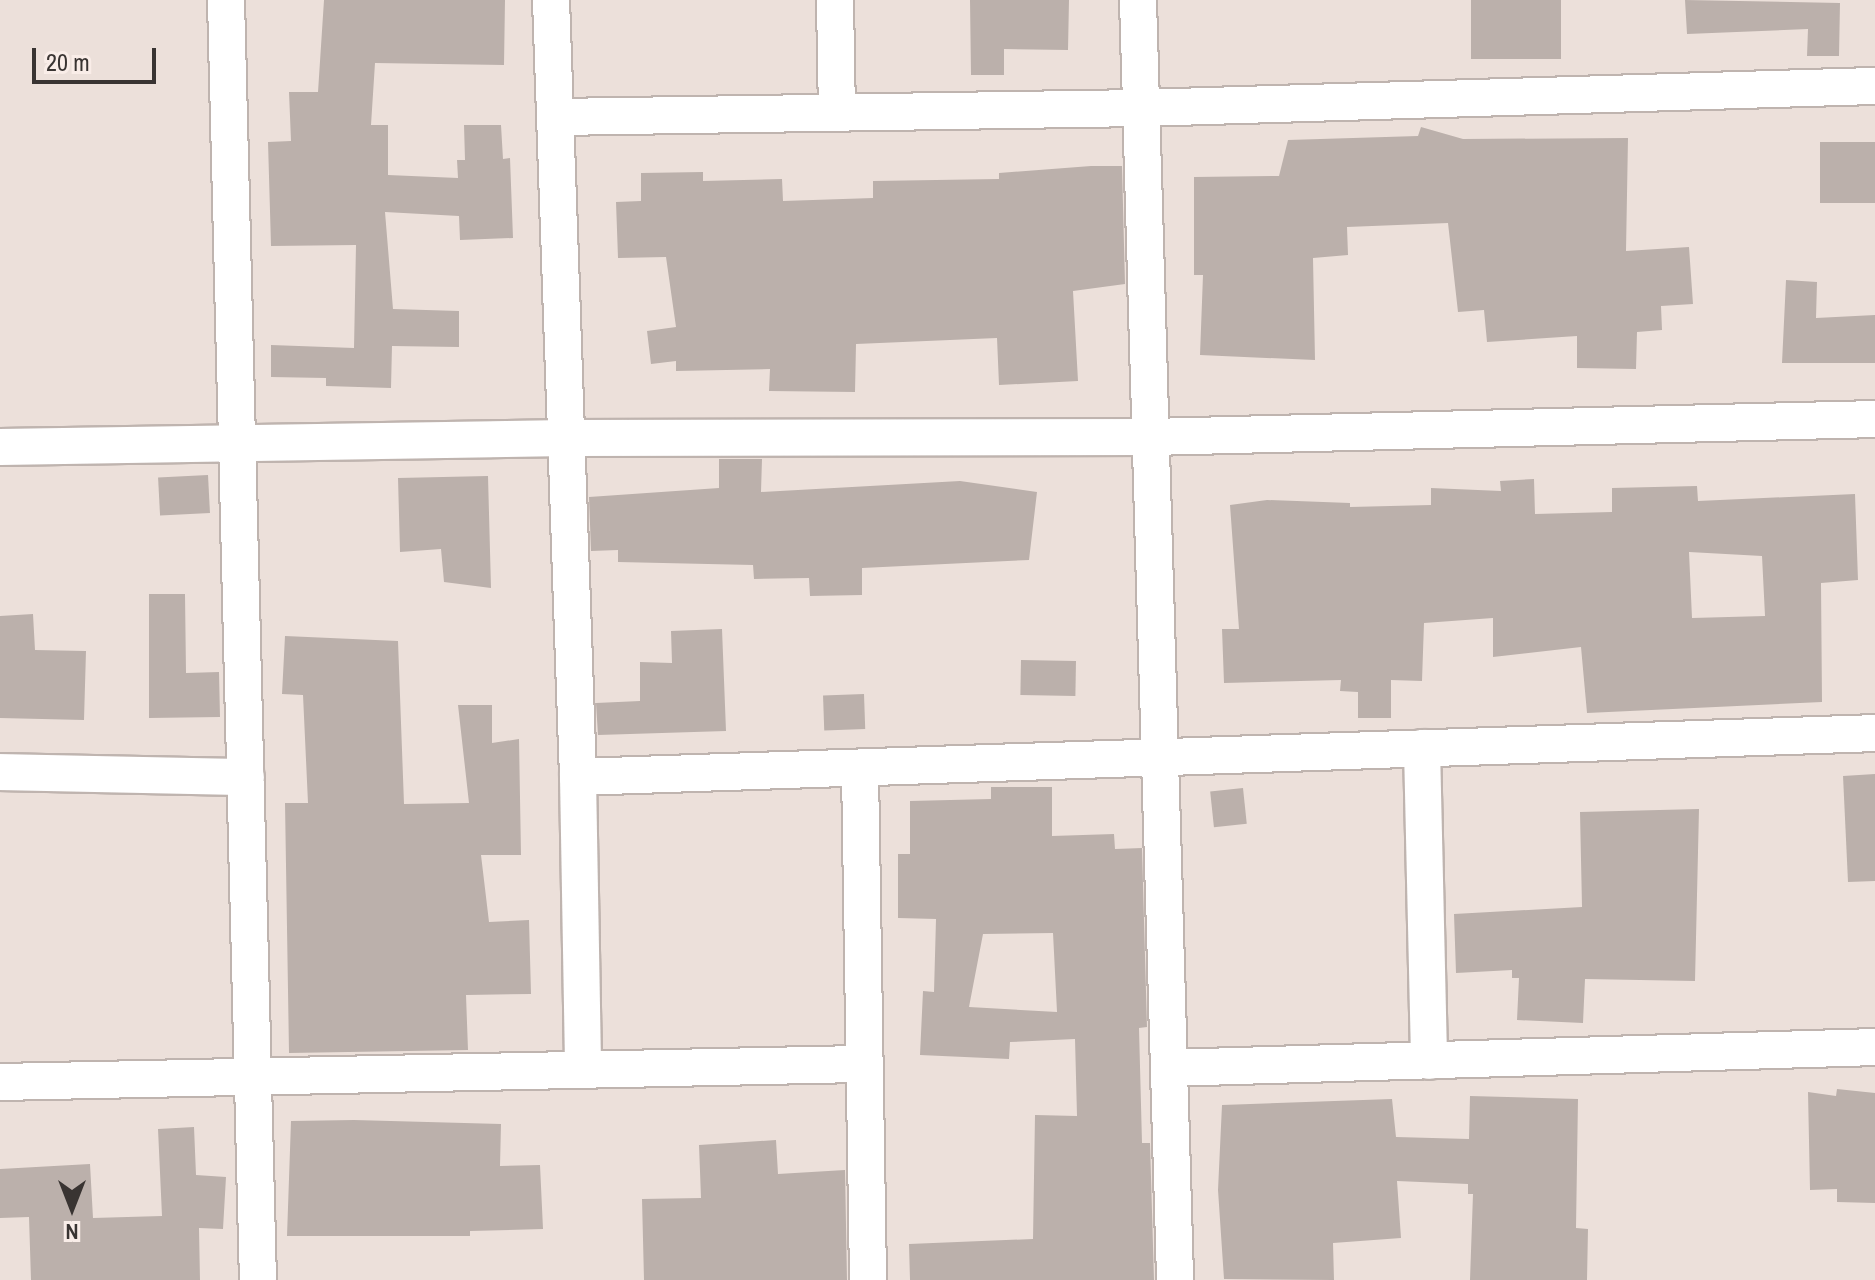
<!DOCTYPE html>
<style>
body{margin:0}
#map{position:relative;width:1875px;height:1280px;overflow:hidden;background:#ece0da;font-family:"Archivo Narrow",sans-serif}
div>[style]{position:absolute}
.building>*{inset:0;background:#bbb0ab;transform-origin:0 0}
.roads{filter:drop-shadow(2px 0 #bfb4af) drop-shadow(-2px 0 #bfb4af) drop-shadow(0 2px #bfb4af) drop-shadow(0 -2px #bfb4af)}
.minor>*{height:36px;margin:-18px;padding:0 18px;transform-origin:18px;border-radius:18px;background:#fff}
span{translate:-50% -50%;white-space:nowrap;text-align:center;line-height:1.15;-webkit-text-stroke:6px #f9ede8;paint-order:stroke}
.north{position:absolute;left:32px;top:1168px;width:80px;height:80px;-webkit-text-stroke:6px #f9ede8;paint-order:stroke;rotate:180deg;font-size:22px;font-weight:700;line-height:32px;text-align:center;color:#393432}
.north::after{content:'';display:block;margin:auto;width:28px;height:36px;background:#393432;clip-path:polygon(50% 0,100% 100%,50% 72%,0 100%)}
.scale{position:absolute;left:32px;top:48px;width:124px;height:36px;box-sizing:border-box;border:4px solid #393432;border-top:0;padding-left:10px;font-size:24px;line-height:28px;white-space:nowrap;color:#393432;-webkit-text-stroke:6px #f9ede8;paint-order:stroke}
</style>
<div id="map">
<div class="building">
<div style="clip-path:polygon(324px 0,505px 0,504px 65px,375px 63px,371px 125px,388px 125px,388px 175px,458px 178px,457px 160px,465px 160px,464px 125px,501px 125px,503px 159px,510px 158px,513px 238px,460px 240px,459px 216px,385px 212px,393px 309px,459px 311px,459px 347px,392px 346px,391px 388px,326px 386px,326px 378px,271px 377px,271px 345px,354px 348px,356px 245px,271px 246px,268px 142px,291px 141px,289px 92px,318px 92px)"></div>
<div style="clip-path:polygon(970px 0,1069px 0,1068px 50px,1004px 49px,1004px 75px,971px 75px)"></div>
<div style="left:1471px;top:0;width:90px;height:59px"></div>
<div style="clip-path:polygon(1685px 0,1840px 3px,1839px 56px,1807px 56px,1808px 29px,1687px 34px)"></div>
<div style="clip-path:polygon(1421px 127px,1463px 139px,1628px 138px,1626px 251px,1689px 247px,1693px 304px,1661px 306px,1662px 330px,1637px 332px,1636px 369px,1577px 368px,1577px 336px,1487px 342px,1484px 310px,1458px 312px,1448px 223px,1347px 227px,1348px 255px,1313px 258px,1315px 360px,1200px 355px,1203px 275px,1194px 275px,1194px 177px,1279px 176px,1288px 140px,1418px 136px)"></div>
<div style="left:1875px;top:142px;width:61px;height:55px;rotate:90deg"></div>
<div style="clip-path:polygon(1091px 166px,1122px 166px,1125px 284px,1073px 291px,1078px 381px,999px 385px,997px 338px,856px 344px,855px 392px,769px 391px,770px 369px,676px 371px,676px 361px,651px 364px,647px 331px,676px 327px,666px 257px,618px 258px,616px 202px,641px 201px,641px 173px,703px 172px,703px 181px,782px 179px,783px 201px,873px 198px,873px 181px,999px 179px,999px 173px)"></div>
<div style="clip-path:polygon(1786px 280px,1817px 282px,1816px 318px,1875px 315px,1875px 363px,1782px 363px)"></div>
<div style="clip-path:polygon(719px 459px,762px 459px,761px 492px,960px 481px,1037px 492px,1029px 560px,862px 568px,862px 595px,810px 596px,809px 578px,754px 579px,753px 565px,618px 562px,618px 550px,591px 551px,589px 497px,719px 488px)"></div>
<div style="left:208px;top:475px;width:38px;height:50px;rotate:87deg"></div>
<div style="clip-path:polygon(488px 476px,491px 588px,444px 582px,441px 549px,400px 552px,398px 478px)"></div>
<div style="clip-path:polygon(evenodd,1534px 479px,1535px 514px,1612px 512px,1612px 488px,1697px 486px,1698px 501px,1855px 494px,1858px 580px,1821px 583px,1822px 702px,1587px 713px,1581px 647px,1493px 657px,1493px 618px,1424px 623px,1422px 681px,1391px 680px,1391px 718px,1358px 718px,1358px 692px,1340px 691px,1341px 680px,1224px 683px,1222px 629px,1239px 629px,1230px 505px,1267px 500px,1350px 503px,1350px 507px,1431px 505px,1431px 488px,1501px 491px,1500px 481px,1534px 479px,1689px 552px,1762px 556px,1765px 616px,1692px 618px,1689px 552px)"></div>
<div style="clip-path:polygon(149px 594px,185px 594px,186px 673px,219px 672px,220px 717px,149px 718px)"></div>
<div style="clip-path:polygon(33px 614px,35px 650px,86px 651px,84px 720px,0 718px,0 616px)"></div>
<div style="clip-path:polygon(722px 629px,726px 731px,598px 735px,596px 703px,640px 701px,640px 662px,672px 663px,671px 631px)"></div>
<div style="clip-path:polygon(285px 636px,398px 641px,404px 804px,469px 803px,458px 705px,492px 705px,492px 743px,519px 739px,521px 855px,481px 855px,489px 922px,529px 920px,531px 994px,466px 995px,468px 1050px,289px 1053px,285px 803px,308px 803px,303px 695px,282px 694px)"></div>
<div style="left:1021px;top:660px;width:55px;height:35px;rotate:1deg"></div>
<div style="left:864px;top:694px;width:35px;height:41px;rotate:88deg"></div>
<div style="clip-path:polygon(1875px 774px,1875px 881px,1848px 882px,1843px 776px)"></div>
<div style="clip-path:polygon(evenodd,991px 787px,1052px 787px,1052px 836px,1114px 834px,1115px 849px,1142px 848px,1147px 1027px,1139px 1028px,1142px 1143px,1150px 1143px,1154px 1280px,910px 1280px,909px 1244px,1033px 1239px,1035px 1115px,1077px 1116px,1075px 1039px,1010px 1042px,1009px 1059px,920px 1055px,923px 991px,934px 992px,936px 919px,898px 918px,898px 854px,910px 854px,910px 801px,991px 799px,991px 787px,1053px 933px,1057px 1012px,969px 1007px,983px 934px,1053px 933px)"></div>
<div style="left:1243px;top:788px;width:36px;height:33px;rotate:84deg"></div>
<div style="clip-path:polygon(1699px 809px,1695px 981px,1585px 979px,1583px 1023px,1517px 1020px,1519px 978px,1512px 978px,1512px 970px,1456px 973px,1454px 914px,1582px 907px,1580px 812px)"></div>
<div style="clip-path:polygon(1837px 1089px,1875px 1093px,1875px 1203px,1837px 1202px,1837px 1189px,1810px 1190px,1808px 1092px,1836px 1096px)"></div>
<div style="clip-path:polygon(1470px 1096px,1578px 1099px,1576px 1228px,1588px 1229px,1587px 1280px,1470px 1280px,1473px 1194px,1468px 1194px,1468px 1184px,1397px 1181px,1401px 1238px,1333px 1243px,1334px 1280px,1224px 1279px,1218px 1190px,1222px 1105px,1392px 1099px,1396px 1137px,1469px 1139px)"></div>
<div style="clip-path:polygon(354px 1120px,501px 1124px,500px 1166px,540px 1165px,543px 1229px,470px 1231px,470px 1236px,287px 1236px,291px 1121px)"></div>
<div style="clip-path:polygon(194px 1127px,196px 1175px,226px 1177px,223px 1229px,199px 1228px,200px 1280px,31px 1280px,29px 1217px,0 1218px,0 1169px,90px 1164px,93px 1218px,162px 1216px,158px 1129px)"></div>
<div style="clip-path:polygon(776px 1140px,778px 1174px,845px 1170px,847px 1280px,644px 1280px,642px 1199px,701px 1198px,699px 1145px)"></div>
</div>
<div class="roads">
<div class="minor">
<div style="left:226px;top:0;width:1280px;rotate:88.57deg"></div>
<div style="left:551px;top:0;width:777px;rotate:88.01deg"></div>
<div style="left:578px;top:777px;width:291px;rotate:89deg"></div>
<div style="left:835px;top:0;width:112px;rotate:89deg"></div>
<div style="left:1138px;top:0;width:1281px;rotate:88.34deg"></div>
<div style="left:556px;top:117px;width:585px;rotate:-0.88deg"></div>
<div style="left:1141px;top:108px;width:734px;rotate:-1.72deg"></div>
<div style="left:0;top:447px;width:567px;rotate:-0.91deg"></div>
<div style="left:567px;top:438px;width:584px;rotate:-0.1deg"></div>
<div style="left:1151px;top:437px;width:724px;rotate:-1.42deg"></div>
<div style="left:1422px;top:748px;width:313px;rotate:88.7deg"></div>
<div style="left:860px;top:769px;width:511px;rotate:89.1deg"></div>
<div style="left:0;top:772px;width:246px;rotate:1.2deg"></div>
<div style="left:578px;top:777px;width:1298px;rotate:-1.94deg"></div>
<div style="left:1169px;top:1068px;width:706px;rotate:-1.7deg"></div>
<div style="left:0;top:1082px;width:861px;rotate:-1.2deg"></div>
</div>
</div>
<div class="north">N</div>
<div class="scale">20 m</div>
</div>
